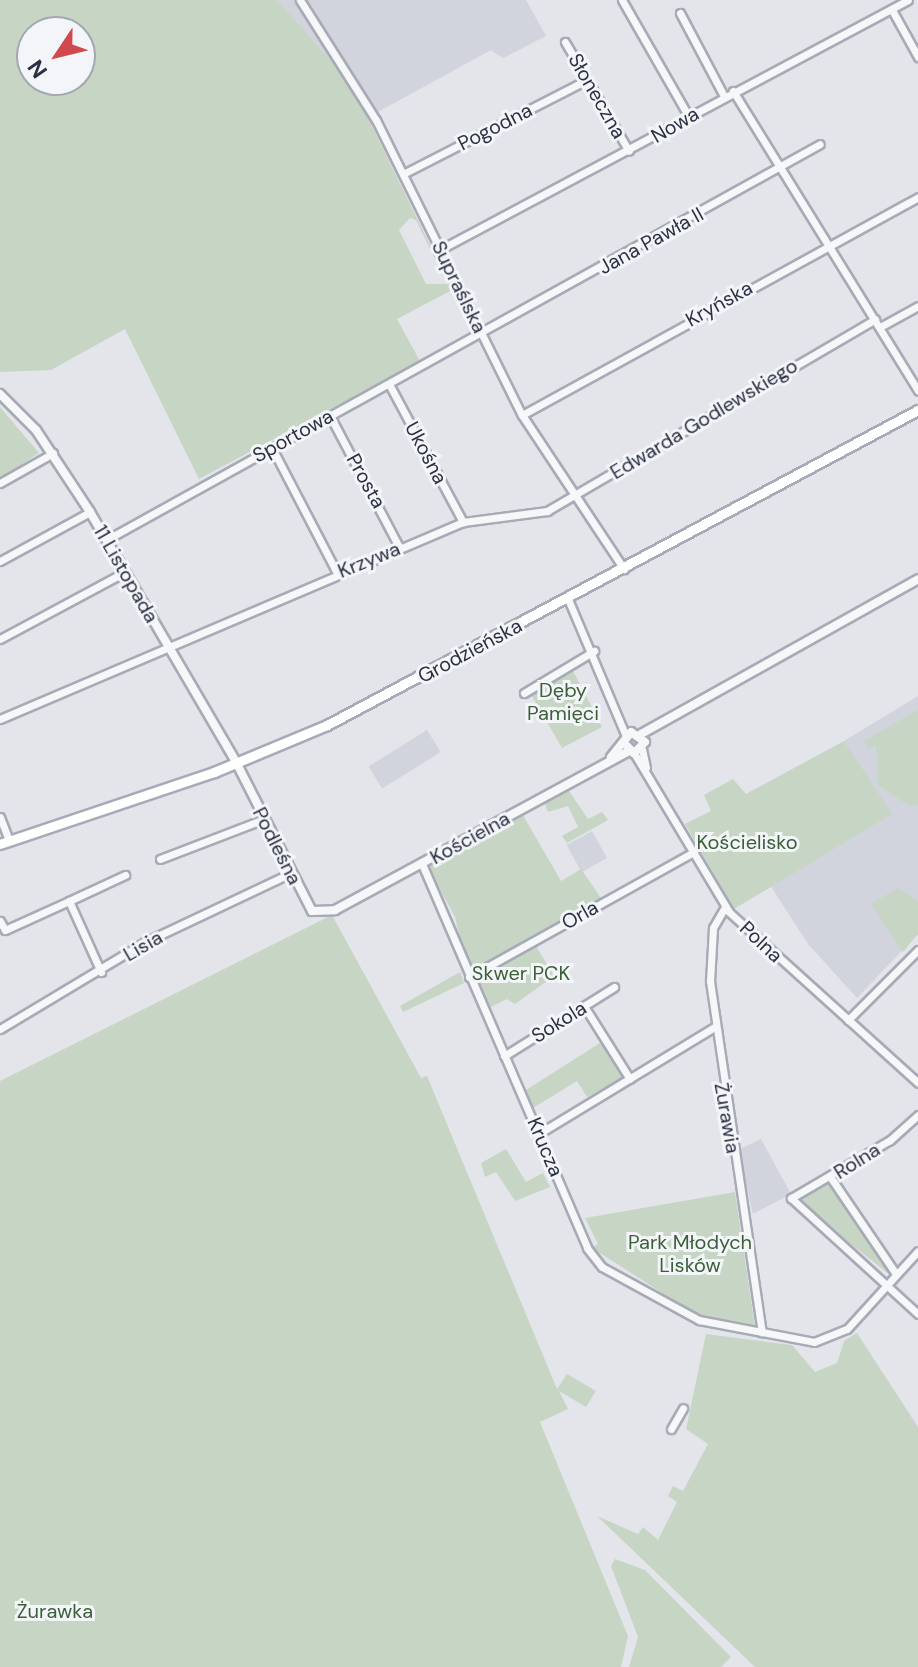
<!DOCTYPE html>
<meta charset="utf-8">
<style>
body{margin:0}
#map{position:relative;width:918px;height:1667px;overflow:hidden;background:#e3e5eb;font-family:"DM Sans",sans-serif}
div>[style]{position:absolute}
.built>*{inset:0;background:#d1d4dd;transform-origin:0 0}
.green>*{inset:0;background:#c6d5c4}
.roads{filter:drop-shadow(2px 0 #a8abb6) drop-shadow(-2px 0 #a8abb6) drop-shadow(0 2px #a8abb6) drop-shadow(0 -2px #a8abb6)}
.minor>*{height:7px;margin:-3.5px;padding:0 3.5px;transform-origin:3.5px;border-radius:3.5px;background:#f6f7f9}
.tertiary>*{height:8px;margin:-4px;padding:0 4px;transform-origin:4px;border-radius:4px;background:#f6f7f9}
.secondary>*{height:9px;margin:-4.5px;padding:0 4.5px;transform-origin:4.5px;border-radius:4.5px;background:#fff}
span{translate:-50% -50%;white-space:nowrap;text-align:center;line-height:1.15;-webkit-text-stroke:6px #f3f5f8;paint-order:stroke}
.street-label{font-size:20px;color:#2b3144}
.park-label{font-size:20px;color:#3b5f38}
.north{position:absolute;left:16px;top:16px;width:80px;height:80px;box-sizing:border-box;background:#f3f5f8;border:2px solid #a3a7b0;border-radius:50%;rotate:235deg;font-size:22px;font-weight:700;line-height:32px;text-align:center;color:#2b3144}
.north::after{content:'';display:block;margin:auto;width:28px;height:36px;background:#cf494e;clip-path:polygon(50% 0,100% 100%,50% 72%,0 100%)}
</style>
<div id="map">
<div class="built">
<div style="clip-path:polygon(276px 0,526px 0,546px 36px,503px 58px,491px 50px,367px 118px,334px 64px)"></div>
<div style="clip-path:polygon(918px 696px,918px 934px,857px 998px,808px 944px,770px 885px,891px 814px,844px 741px)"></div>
<div style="left:427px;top:730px;width:26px;height:69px;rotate:58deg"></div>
<div style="left:592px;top:831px;width:31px;height:29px;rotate:61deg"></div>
<div style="clip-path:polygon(761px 1139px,791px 1194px,753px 1214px,738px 1150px)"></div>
</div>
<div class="green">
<div style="clip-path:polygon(evenodd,0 0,277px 0,334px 64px,369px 120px,452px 290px,397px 319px,420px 361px,199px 479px,125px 329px,51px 370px,0 372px,0 0,80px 32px,80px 80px,32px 80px,32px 32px,80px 32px,0 0,410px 218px,416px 220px,447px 284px,426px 284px,399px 230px,410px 218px)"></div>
<div style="clip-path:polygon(0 407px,39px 453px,0 479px)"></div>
<div style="clip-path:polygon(570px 665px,602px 727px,562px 748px,532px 696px)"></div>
<div style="clip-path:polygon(918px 710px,918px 805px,908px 805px,878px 785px,876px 745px,868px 749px,864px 741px)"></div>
<div style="clip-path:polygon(844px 741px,892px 814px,734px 909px,685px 824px,711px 811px,704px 795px,733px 779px,746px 794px)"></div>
<div style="clip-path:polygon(569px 791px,588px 819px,602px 812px,608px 820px,567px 843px,562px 836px,578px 827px,568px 806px,548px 812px,545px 804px)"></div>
<div style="clip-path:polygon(520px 810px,561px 881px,581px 869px,601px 898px,469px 977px,455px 917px,425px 862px)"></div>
<div style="clip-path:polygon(898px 888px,918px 901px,918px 934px,903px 952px,871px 904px)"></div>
<div style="clip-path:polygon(332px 915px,421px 1078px,427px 1076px,557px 1389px,567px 1374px,596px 1391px,586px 1407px,559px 1391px,568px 1409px,540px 1422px,628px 1636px,621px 1667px,0 1667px,0 1081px)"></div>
<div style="clip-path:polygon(533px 941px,554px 976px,515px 1004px,507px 999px,485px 1010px,474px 978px)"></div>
<div style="clip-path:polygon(460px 972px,464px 983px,403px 1012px,400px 1006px)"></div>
<div style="clip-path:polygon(603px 1041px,623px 1078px,587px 1097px,577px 1081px,533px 1108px,526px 1090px)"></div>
<div style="clip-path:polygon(506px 1149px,526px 1182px,543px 1173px,550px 1187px,515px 1201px,496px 1172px,485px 1177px,481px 1163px)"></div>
<div style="clip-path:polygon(831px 1180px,890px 1275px,794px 1199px)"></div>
<div style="clip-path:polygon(735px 1192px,755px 1327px,703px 1319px,592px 1248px,598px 1244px,585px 1218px)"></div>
<div style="clip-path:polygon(857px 1333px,918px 1427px,918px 1667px,755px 1667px,597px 1516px,638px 1534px,643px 1527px,658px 1540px,677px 1502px,668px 1496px,673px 1486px,683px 1491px,708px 1444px,686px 1429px,706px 1334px,792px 1345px,815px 1372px,837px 1363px,844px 1341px)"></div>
<div style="clip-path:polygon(615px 1559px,645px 1570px,731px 1657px,721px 1667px,629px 1667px,638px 1637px,611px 1566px)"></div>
</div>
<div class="roads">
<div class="minor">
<div style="left:300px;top:0;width:142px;rotate:57.7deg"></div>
<div style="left:376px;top:120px;width:329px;rotate:63.7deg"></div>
<div style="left:522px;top:415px;width:185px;rotate:56.5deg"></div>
<div style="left:622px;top:0;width:135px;rotate:60.2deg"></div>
<div style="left:892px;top:10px;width:54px;rotate:61deg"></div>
<div style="left:680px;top:13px;width:94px;rotate:62.1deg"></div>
<div style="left:565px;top:42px;width:126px;rotate:59.6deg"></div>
<div style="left:733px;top:91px;width:352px;rotate:58.3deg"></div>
<div style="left:403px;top:174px;width:207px;rotate:-27.1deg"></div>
<div style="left:441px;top:249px;width:529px;rotate:-28.07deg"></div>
<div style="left:880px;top:327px;width:43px;rotate:-28.9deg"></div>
<div style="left:389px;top:384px;width:157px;rotate:61.8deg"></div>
<div style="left:522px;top:415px;width:452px;rotate:-28.8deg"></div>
<div style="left:330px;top:416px;width:148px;rotate:62.2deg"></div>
<div style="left:272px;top:448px;width:141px;rotate:62.5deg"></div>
<div style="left:0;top:483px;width:61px;rotate:-29.5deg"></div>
<div style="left:106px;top:540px;width:816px;rotate:-29.01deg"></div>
<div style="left:0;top:561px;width:102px;rotate:-28.6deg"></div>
<div style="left:568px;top:599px;width:149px;rotate:67.1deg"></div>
<div style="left:0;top:639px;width:142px;rotate:-28.2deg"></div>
<div style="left:524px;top:693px;width:82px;rotate:-31deg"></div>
<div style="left:0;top:719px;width:503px;rotate:-23.05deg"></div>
<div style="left:463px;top:522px;width:85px;rotate:-7.5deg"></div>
<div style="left:547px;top:511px;width:380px;rotate:-30.3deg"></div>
<div style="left:642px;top:749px;width:19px;rotate:78deg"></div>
<div style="left:634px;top:753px;width:185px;rotate:59.1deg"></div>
<div style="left:729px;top:912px;width:255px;rotate:42.1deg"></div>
<div style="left:0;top:817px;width:26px;rotate:69deg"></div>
<div style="left:160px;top:859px;width:111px;rotate:-21deg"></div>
<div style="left:422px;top:864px;width:418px;rotate:66.7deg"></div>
<div style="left:587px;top:1248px;width:24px;rotate:52deg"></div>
<div style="left:602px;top:1267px;width:111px;rotate:28.7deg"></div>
<div style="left:699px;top:1320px;width:117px;rotate:10.8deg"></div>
<div style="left:814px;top:1342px;width:35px;rotate:-22deg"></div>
<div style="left:847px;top:1329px;width:105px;rotate:-47.7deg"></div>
<div style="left:69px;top:901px;width:62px;rotate:-24.9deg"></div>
<div style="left:725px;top:907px;width:24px;rotate:120deg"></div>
<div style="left:713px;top:928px;width:53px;rotate:93.2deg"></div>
<div style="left:710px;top:981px;width:355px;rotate:81.6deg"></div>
<div style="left:0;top:921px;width:10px;rotate:61deg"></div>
<div style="left:5px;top:930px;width:70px;rotate:-24.4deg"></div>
<div style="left:69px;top:901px;width:78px;rotate:65.7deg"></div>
<div style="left:469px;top:977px;width:255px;rotate:-29.1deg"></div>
<div style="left:584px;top:1006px;width:86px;rotate:57.8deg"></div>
<div style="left:848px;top:1020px;width:99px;rotate:-45deg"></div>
<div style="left:0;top:1029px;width:169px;rotate:-31deg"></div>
<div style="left:145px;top:942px;width:161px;rotate:-25.3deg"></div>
<div style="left:504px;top:1056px;width:130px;rotate:-32.1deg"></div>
<div style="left:918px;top:1115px;width:38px;rotate:138deg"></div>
<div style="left:890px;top:1140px;width:115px;rotate:149.6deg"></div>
<div style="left:791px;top:1198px;width:172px;rotate:42.4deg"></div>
<div style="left:540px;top:1133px;width:204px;rotate:-31.3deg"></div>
<div style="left:831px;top:1178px;width:116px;rotate:55.9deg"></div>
<div style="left:671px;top:1429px;width:24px;rotate:-60deg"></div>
</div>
<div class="tertiary">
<div style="left:0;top:394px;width:51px;rotate:45deg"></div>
<div style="left:36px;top:430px;width:98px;rotate:56.6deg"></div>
<div style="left:90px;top:512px;width:292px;rotate:59.7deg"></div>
<div style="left:237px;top:764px;width:165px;rotate:63deg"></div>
<div style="left:312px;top:911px;width:23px;rotate:-2deg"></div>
<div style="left:335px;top:910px;width:334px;rotate:-28.4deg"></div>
<div style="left:641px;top:734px;width:317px;rotate:-29.2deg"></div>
<div style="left:611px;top:757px;width:32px;rotate:-51deg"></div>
<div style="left:631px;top:732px;width:17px;rotate:36deg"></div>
<div style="left:645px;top:742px;width:16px;rotate:135deg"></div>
<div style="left:634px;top:753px;width:14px;rotate:-135deg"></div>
</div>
<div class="secondary">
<div style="left:0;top:844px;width:226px;rotate:-18.6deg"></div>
<div style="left:214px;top:772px;width:122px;rotate:-22.6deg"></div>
<div style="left:327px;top:725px;width:670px;rotate:-28.06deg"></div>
</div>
</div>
<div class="street-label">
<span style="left:597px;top:96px;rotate:60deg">Słoneczna</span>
<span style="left:675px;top:125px;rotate:-30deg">Nowa</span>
<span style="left:495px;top:127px;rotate:-27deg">Pogodna</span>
<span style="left:651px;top:241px;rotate:-29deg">Jana Pawła II</span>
<span style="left:459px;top:287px;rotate:64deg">Supraślska</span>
<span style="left:719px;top:304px;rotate:-29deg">Kryńska</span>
<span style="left:704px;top:419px;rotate:-31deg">Edwarda Godlewskiego</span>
<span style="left:293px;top:436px;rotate:-29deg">Sportowa</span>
<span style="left:426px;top:453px;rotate:62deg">Ukośna</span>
<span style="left:366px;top:481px;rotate:61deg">Prosta</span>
<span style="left:369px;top:560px;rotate:-22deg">Krzywa</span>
<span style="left:126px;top:574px;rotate:60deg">11 Listopada</span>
<span style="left:470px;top:651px;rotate:-28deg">Grodzieńska</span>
<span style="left:470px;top:838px;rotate:-29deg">Kościelna</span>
<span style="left:277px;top:846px;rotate:63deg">Podleśna</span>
<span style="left:580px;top:915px;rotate:-29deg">Orla</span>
<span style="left:761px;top:942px;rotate:43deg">Polna</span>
<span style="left:143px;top:946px;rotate:-30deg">Lisia</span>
<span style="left:559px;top:1022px;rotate:-32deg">Sokola</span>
<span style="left:727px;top:1118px;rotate:80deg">Żurawia</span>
<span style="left:545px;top:1147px;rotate:67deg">Krucza</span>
<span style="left:857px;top:1161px;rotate:-32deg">Rolna</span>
</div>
<div class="park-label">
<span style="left:563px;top:702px">Dęby<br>Pamięci</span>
<span style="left:747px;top:842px">Kościelisko</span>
<span style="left:521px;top:973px">Skwer PCK</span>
<span style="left:690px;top:1254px">Park Młodych<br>Lisków</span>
<span style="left:55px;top:1611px">Żurawka</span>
</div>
<div class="north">N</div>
</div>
